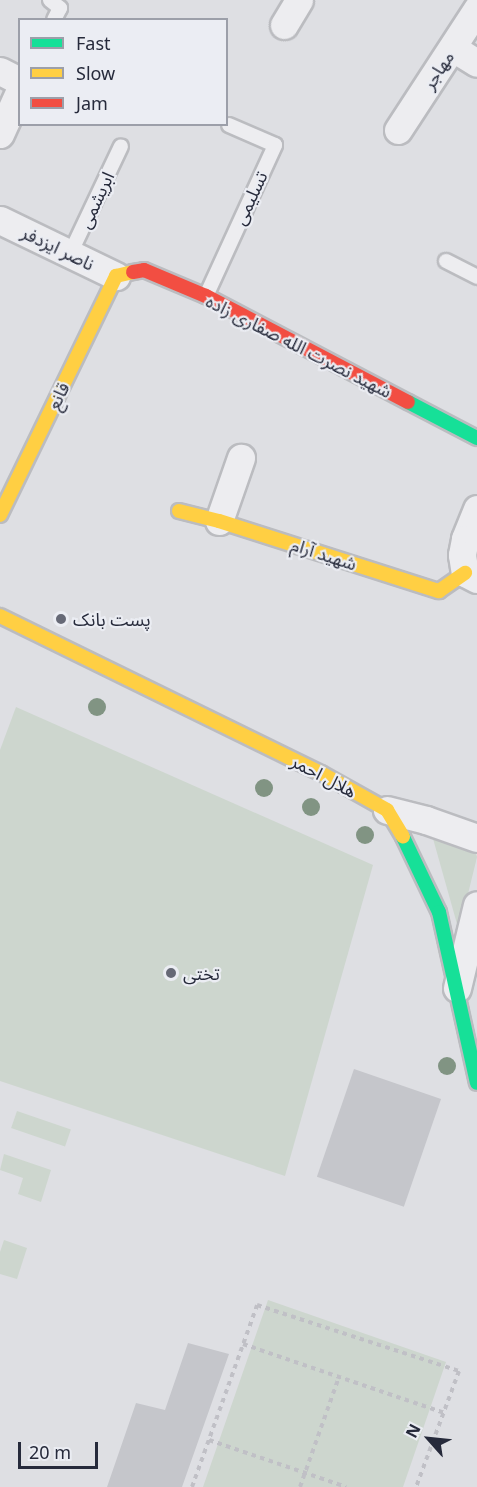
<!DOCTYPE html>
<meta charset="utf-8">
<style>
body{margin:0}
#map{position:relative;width:477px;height:1487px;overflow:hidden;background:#dedfe3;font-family:"Noto Sans","Noto Sans Arabic",sans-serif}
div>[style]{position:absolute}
.green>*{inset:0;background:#cdd6ce;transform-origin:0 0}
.building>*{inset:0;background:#c5c6cb;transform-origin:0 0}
.path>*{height:4px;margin-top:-2px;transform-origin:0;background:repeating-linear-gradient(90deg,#c0c0c6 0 4.5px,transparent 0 9px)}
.roads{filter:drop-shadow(2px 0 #bbbcc0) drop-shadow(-2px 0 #bbbcc0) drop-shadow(0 2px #bbbcc0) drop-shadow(0 -2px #bbbcc0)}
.lane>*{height:14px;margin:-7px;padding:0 7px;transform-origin:7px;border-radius:7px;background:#ededf0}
.street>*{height:27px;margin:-13.5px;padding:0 13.5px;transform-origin:13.5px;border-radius:13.5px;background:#ededf0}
.fast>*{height:14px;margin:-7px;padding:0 7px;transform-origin:7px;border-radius:7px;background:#16e098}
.slow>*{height:14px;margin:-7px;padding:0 7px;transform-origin:7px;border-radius:7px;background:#ffcf43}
.jam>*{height:14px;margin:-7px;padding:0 7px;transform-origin:7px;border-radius:7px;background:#f24e42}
.trees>*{width:18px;height:18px;margin:-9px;border-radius:50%;background:#819483}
.dots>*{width:16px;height:16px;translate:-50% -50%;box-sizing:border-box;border:3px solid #ebedf3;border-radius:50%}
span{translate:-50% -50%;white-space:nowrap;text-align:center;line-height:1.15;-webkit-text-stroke:4.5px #ebedf3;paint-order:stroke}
.street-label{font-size:18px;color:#262a3b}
.poi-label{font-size:18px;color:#262a3b}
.left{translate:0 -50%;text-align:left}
.legend{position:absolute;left:18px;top:18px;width:210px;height:108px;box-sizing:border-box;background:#ebedf3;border:2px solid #9c9fa9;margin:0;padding:8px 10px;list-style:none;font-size:18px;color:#262a3b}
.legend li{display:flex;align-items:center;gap:12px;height:30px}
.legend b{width:30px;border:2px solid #9c9fa9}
.north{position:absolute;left:399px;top:1409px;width:60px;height:60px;-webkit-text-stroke:4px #ebedf3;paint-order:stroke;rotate:297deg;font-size:16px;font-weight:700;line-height:24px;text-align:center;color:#262a3b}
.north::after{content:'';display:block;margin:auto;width:21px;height:27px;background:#262a3b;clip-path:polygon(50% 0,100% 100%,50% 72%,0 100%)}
.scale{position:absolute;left:18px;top:1442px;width:80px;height:27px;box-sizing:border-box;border:3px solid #262a3b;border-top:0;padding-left:8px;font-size:18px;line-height:21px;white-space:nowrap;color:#262a3b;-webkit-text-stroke:4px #ebedf3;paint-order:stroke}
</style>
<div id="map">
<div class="green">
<div style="clip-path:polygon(16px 707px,373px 865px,285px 1176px,0 1081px,0 750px)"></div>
<div style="clip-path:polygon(430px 828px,474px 848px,477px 857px,459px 931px)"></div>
<div style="left:17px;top:1111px;width:57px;height:18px;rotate:19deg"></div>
<div style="clip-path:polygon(4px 1154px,51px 1170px,41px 1202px,18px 1194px,23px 1178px,0 1170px)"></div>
<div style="clip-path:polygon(4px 1240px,27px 1248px,17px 1279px,0 1274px,0 1252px)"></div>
<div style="clip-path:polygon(268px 1300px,446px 1362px,403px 1487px,203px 1487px)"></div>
</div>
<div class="building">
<div style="left:354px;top:1069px;width:92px;height:114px;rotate:19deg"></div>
<div style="clip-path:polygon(188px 1343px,229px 1354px,182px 1487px,107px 1487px,136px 1403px,165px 1410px)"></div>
</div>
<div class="path">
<div style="left:243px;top:1344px;width:213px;rotate:18.9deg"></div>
<div style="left:209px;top:1440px;width:145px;rotate:18.9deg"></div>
<div style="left:192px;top:1487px;width:193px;rotate:-70.3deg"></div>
<div style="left:257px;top:1305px;width:213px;rotate:18.1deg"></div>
<div style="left:459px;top:1371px;width:124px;rotate:110.3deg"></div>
<div style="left:300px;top:1487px;width:117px;rotate:-70.5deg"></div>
</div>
<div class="roads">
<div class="lane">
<div style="left:50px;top:0;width:13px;rotate:39deg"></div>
<div style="left:60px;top:8px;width:13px;rotate:117deg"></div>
<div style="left:70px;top:254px;width:119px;rotate:-64.7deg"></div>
<div style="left:446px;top:261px;width:35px;rotate:27deg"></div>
<div style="left:206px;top:296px;width:166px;rotate:-65.4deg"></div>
<div style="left:275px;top:145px;width:50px;rotate:-156.5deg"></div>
</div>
<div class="street">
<div style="left:284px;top:25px;width:29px;rotate:-59deg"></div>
<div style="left:453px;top:48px;width:28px;rotate:32deg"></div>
<div style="left:0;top:71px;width:22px;rotate:27deg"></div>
<div style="left:398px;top:130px;width:145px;rotate:-56.9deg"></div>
<div style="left:0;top:134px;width:48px;rotate:-65.6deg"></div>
<div style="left:0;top:220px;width:129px;rotate:25.8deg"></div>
<div style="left:477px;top:509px;width:32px;rotate:112deg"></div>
<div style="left:465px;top:539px;width:16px;rotate:101deg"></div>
<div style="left:462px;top:555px;width:18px;rotate:81deg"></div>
<div style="left:465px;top:573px;width:13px;rotate:27deg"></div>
<div style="left:219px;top:521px;width:67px;rotate:-70.8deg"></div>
<div style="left:387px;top:810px;width:40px;rotate:14.4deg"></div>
<div style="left:426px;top:820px;width:54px;rotate:19.4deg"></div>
<div style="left:457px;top:988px;width:85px;rotate:-76.5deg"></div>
</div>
<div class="fast">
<div style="left:408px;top:402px;width:78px;rotate:27.6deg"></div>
<div style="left:403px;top:837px;width:83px;rotate:64.4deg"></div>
<div style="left:439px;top:912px;width:175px;rotate:77.5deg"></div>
</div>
<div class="slow">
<div style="left:179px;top:511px;width:41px;rotate:14deg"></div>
<div style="left:219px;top:521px;width:231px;rotate:17.7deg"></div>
<div style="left:439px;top:591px;width:32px;rotate:-35deg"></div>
<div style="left:0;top:515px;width:266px;rotate:-64.1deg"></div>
<div style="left:116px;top:276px;width:17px;rotate:-13deg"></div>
<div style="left:0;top:616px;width:357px;rotate:26.1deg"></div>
<div style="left:321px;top:773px;width:76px;rotate:29.3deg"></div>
<div style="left:387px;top:810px;width:31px;rotate:59deg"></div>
</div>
<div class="jam">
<div style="left:133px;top:272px;width:11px;rotate:-10deg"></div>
<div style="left:144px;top:270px;width:67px;rotate:22.8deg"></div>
<div style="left:206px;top:296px;width:228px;rotate:27.7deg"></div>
</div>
</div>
<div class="trees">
<div style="left:97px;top:707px"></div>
<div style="left:264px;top:788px"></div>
<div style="left:311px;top:807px"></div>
<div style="left:365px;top:835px"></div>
<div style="left:447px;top:1066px"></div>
</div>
<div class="dots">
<div style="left:61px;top:619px;background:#666976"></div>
<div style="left:171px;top:973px;background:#666976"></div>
</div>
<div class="street-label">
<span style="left:438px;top:70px;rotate:-57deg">مهاجر</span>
<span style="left:250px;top:198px;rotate:-65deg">تسلیمی</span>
<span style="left:96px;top:200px;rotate:-65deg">ابریشمی</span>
<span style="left:58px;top:248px;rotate:26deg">ناصر ایزدفر</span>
<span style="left:299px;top:346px;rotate:27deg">شهید نصرت الله صفاری زاده</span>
<span style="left:58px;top:396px;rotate:-64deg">قانع</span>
<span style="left:324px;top:554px;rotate:18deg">شهید آرام</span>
<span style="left:324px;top:776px;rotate:28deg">هلال احمر</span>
</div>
<div class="poi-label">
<span class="left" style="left:73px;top:619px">پست بانک</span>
<span class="left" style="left:183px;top:973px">تختی</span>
</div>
<ul class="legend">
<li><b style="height:8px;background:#16e098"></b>Fast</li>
<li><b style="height:8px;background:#ffcf43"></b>Slow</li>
<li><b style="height:8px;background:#f24e42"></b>Jam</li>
</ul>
<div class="north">N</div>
<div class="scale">20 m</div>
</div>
